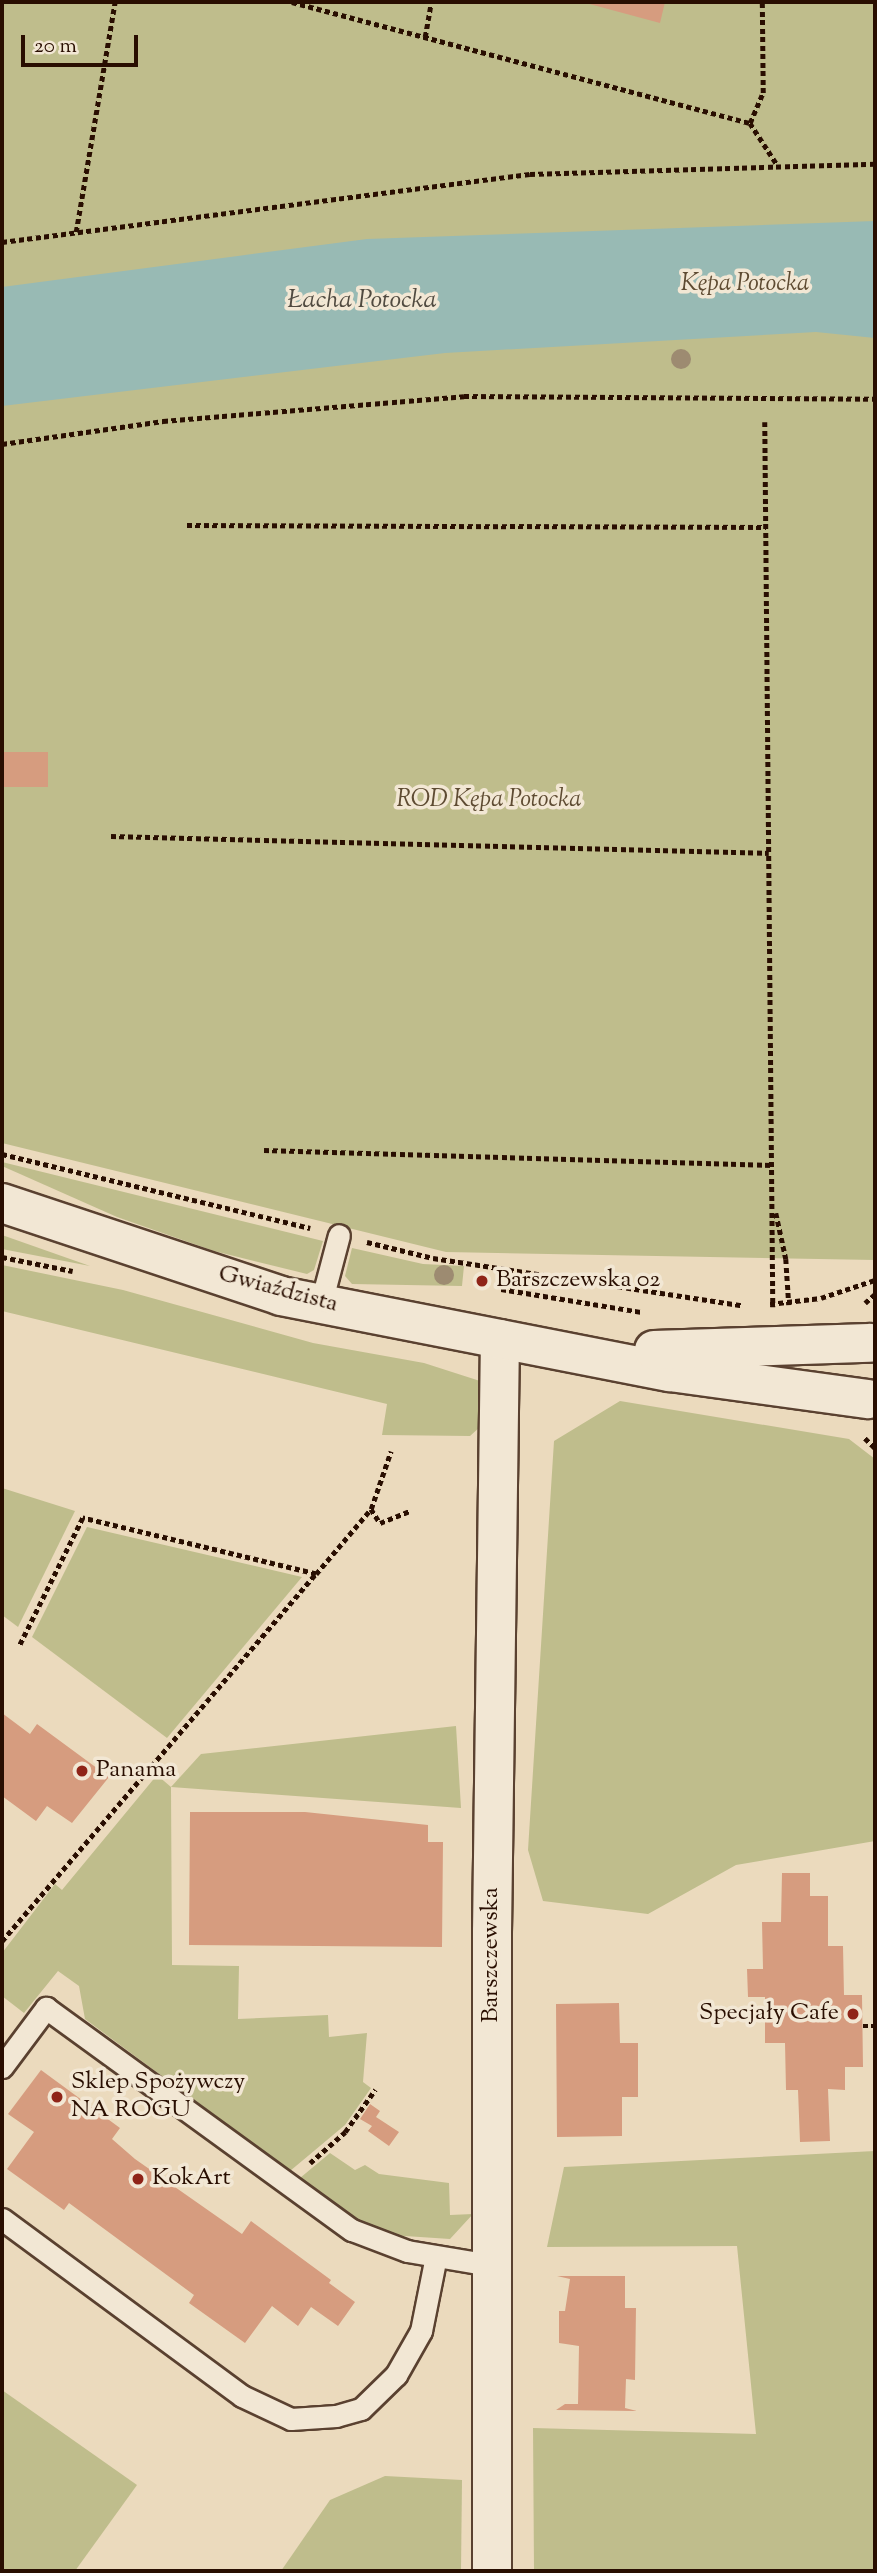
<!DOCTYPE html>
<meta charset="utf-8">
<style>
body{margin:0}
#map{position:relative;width:877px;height:2573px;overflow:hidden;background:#ebdabd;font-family:"Sorts Mill Goudy",serif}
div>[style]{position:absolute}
.green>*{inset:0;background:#bfbd8c}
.water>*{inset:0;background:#98bab4}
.building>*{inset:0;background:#d69c7f;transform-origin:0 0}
.path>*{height:4.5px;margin-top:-2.25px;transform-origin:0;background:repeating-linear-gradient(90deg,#290e01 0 5px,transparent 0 8.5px)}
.roads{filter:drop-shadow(2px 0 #5a4130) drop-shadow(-2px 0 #5a4130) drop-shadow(0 2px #5a4130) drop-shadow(0 -2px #5a4130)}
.lane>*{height:21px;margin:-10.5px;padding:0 10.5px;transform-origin:10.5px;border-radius:10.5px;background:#f2e7d4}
.street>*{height:38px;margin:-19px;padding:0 19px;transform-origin:19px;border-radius:19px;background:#f2e7d4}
.secondary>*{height:38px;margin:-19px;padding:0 19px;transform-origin:19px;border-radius:19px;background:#f2e7d4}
.trees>*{width:20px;height:20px;margin:-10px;border-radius:50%;background:#9d8b71}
.dots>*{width:19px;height:19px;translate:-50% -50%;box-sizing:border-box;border:4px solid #f2e7d4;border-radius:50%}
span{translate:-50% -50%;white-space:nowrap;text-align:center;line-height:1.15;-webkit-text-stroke:7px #f2e7d4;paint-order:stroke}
.park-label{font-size:24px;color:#5e4b32;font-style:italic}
.poi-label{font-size:24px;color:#290e01}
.left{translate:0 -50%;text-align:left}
.right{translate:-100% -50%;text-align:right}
.street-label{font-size:24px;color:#290e01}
.water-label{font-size:26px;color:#504a40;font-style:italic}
.frame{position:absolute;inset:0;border:4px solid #290e01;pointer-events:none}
.scale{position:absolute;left:21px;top:35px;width:117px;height:32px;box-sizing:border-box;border:4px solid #290e01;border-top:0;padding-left:9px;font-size:21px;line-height:24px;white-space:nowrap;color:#290e01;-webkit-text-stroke:5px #f2e7d4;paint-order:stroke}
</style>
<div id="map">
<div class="green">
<div style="clip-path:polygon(2px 2px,875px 2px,875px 1260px,446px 1252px,2px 1143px)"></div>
<div style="clip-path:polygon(2px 1162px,323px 1241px,314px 1270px,307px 1274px,214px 1251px,117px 1217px,2px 1166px)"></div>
<div style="clip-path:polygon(2px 1235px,90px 1266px,2px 1249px)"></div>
<div style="clip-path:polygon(352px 1248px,423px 1264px,464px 1266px,462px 1286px,352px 1284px,345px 1276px)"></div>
<div style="clip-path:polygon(2px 1265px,123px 1290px,313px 1343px,424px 1363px,480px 1381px,481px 1426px,470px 1436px,382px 1435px,387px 1404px,2px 1311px)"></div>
<div style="clip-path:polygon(620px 1401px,849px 1439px,875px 1459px,875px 1841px,736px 1865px,648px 1914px,543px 1901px,528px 1850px,554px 1441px)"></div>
<div style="clip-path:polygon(2px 1488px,75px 1511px,18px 1627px,2px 1615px)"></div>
<div style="clip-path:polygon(87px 1527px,302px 1577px,167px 1738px,32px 1637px)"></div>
<div style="clip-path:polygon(456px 1726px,461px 1808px,171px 1787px,172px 1965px,239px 1966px,238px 2019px,328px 2015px,329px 2037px,367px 2033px,363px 2082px,371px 2088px,345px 2125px,290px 2171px,85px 2019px,79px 1986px,58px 1971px,24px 2013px,2px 1996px,2px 1953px,55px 1884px,62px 1890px,157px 1775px,171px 1787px,201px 1754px)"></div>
<div style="clip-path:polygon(875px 2151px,875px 2571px,534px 2571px,533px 2428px,756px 2434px,737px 2246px,547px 2247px,564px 2167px)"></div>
<div style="clip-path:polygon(330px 2153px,355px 2170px,365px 2165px,379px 2174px,449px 2183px,450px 2215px,473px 2214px,450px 2239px,390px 2235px,365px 2225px,300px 2178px)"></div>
<div style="clip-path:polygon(2px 2390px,137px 2485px,75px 2571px,2px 2571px)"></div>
<div style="clip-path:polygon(385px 2476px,462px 2480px,461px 2571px,281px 2571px,330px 2500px)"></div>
</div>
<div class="water">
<div style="clip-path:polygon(875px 221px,875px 338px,816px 332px,445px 353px,2px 406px,2px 287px,367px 239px)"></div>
</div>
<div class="building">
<div style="clip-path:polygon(582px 2px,665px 2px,660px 23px)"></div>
<div style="left:2px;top:752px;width:46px;height:35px"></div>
<div style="clip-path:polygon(2px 1713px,30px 1734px,37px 1724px,109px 1777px,72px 1823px,47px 1806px,36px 1821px,2px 1796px)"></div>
<div style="clip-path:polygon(190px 1812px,305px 1812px,428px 1825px,428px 1842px,443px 1842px,442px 1947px,189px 1945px)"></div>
<div style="clip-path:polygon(782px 1873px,810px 1873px,810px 1896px,828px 1896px,828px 1946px,843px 1946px,844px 1995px,862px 1995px,863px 2067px,845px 2067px,845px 2090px,828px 2089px,830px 2141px,800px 2142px,798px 2090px,786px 2090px,785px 2043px,765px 2043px,765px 1997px,748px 1997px,747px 1969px,763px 1969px,762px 1922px,781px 1922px)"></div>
<div style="clip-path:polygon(619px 2003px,620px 2043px,638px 2043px,638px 2097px,622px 2097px,622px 2136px,557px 2137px,556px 2004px)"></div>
<div style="clip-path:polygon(41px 2070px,120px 2128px,112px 2139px,135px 2159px,242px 2234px,251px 2221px,331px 2280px,329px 2283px,355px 2302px,338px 2326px,311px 2307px,298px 2326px,272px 2306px,245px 2343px,189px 2303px,194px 2295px,69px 2203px,64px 2210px,7px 2169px,34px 2132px,8px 2114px)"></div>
<div style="clip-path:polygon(370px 2104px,380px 2111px,376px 2117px,399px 2132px,389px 2146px,368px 2131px,372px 2126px,360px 2119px)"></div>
<div style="clip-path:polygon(557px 2276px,625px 2276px,625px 2308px,636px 2308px,635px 2380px,626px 2379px,625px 2408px,637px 2411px,556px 2410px,565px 2404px,578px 2404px,579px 2346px,559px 2343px,559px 2311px,565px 2311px,570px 2279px)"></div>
</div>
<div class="path">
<div style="left:292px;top:2px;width:474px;rotate:14.8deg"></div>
<div style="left:750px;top:123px;width:51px;rotate:56.9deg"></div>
<div style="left:425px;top:37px;width:36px;rotate:-80deg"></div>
<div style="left:750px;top:123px;width:33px;rotate:-67deg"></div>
<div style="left:763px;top:93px;width:91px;rotate:-90.6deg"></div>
<div style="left:76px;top:232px;width:233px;rotate:-80.4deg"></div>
<div style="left:2px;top:242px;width:532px;rotate:-7.34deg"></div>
<div style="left:530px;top:174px;width:345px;rotate:-1.7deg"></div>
<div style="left:765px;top:422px;width:885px;rotate:89.48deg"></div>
<div style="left:2px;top:444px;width:163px;rotate:-8.1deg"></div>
<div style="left:163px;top:421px;width:302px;rotate:-4.7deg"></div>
<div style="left:464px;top:396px;width:411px;rotate:0.4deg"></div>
<div style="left:187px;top:525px;width:579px;rotate:0.2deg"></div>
<div style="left:111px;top:836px;width:658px;rotate:1.48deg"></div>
<div style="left:264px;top:1150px;width:509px;rotate:1.69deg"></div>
<div style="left:2px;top:1154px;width:317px;rotate:13.5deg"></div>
<div style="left:776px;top:1213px;width:47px;rotate:77.7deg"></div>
<div style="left:786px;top:1259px;width:46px;rotate:86.3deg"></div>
<div style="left:367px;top:1242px;width:68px;rotate:13.6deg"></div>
<div style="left:433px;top:1258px;width:312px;rotate:8.7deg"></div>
<div style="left:2px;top:1257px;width:72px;rotate:11.2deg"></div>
<div style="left:501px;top:1289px;width:143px;rotate:9.3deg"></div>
<div style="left:865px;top:1303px;width:13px;rotate:-42deg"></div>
<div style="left:770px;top:1304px;width:51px;rotate:-6.7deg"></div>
<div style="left:821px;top:1298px;width:57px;rotate:-18.4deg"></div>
<div style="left:865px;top:1438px;width:14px;rotate:45deg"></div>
<div style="left:371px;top:1509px;width:17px;rotate:57deg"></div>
<div style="left:380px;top:1523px;width:31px;rotate:-22deg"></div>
<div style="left:316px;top:1574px;width:85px;rotate:-49.8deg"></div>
<div style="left:371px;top:1509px;width:61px;rotate:-71deg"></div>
<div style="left:2px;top:1941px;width:483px;rotate:-49.5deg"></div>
<div style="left:316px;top:1574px;width:240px;rotate:-166.5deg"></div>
<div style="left:83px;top:1518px;width:144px;rotate:116.4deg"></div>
<div style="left:863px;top:2026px;width:12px"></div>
<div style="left:310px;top:2163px;width:47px;rotate:-41.5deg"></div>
<div style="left:345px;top:2132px;width:52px;rotate:-54.5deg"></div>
</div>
<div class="roads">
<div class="lane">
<div style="left:321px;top:1303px;width:70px;rotate:-75.2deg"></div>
<div style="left:2px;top:2067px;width:74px;rotate:-53.3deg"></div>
<div style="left:46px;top:2008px;width:378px;rotate:36deg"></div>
<div style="left:352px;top:2230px;width:59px;rotate:20.9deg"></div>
<div style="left:407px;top:2251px;width:85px;rotate:9.5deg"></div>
<div style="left:2px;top:2219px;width:298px;rotate:36.4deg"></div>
<div style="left:242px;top:2396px;width:54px;rotate:25.1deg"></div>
<div style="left:291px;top:2419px;width:45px;rotate:-3.8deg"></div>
<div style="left:336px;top:2416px;width:26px;rotate:-16deg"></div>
<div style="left:361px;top:2409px;width:49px;rotate:-44.2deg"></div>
<div style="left:396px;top:2375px;width:51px;rotate:-60.4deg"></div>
<div style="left:421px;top:2331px;width:76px;rotate:-78.7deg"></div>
</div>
<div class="street">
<div style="left:492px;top:2571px;width:639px;rotate:-90deg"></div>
<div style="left:492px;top:1932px;width:593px;rotate:-89.23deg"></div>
</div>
<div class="secondary">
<div style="left:2px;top:1203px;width:294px;rotate:18.4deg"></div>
<div style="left:281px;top:1296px;width:396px;rotate:11.1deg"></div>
<div style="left:670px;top:1372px;width:200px;rotate:7.8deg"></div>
<div style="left:654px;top:1350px;width:215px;rotate:-1.9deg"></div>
</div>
</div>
<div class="trees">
<div style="left:681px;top:359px"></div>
<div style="left:444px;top:1275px"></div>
</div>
<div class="dots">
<div style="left:482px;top:1281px;background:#8f2418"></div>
<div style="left:82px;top:1771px;background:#8f2418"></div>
<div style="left:853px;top:2014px;background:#8f2418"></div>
<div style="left:57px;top:2097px;background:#8f2418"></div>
<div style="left:138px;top:2179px;background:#8f2418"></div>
</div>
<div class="park-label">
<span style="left:745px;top:285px">Kępa Potocka</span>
<span style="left:489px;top:801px">ROD Kępa Potocka</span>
</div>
<div class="poi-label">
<span class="left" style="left:496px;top:1281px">Barszczewska 02</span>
<span class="left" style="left:96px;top:1771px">Panama</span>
<span class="right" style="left:839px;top:2014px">Specjały Cafe</span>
<span class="left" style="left:71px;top:2097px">Sklep Spożywczy<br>NA ROGU</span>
<span class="left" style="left:152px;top:2179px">KokArt</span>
</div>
<div class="street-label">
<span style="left:278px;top:1290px;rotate:15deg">Gwiaździsta</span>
<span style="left:492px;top:1955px;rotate:-90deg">Barszczewska</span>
</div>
<div class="water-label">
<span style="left:362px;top:301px">Łacha Potocka</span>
</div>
<div class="frame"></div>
<div class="scale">20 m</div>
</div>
